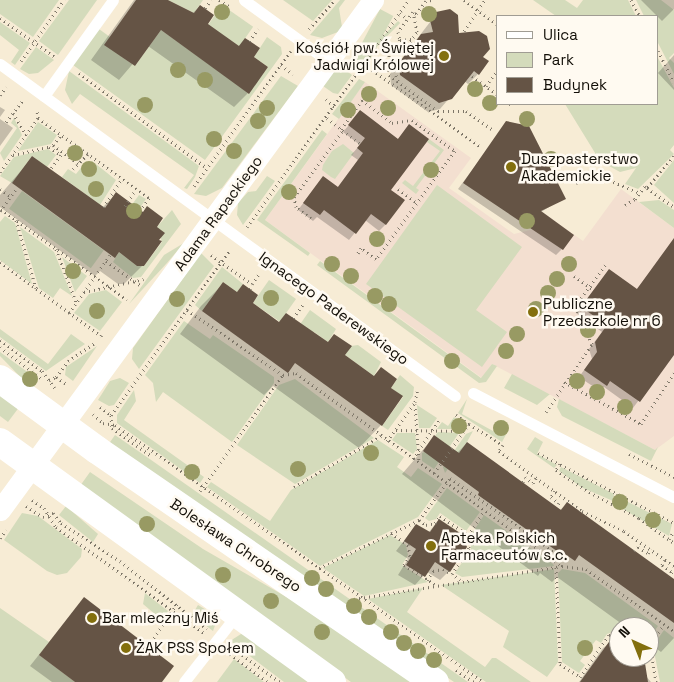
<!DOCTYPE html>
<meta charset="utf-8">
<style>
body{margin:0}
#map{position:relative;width:674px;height:682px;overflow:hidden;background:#f7ecd5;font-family:"Space Grotesk",sans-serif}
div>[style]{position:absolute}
.education>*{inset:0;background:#f3dfd0}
.green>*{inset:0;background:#d4dbbb;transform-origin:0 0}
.shadow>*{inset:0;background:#0003}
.building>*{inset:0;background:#655445}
.path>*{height:3px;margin-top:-1.5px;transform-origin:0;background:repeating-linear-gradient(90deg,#7d7668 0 1px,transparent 0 5px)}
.lane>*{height:11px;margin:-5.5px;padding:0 5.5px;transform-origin:5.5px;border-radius:5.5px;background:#fff}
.street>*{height:21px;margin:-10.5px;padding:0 10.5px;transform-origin:10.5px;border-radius:10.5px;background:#fff}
.secondary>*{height:28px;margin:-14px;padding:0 14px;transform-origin:14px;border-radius:14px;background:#fff}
.trees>*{width:16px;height:16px;margin:-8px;border-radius:50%;background:#989a63}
.dots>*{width:14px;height:14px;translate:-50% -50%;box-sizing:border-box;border:2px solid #fffaf1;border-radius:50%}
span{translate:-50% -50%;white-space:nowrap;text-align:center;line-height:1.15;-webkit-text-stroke:5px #fffaf1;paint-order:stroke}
.poi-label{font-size:15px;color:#120e07}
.right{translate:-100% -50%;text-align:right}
.left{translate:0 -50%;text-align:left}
.street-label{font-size:15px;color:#120e07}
.legend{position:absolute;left:496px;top:15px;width:162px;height:90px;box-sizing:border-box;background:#fffaf1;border:1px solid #a09c93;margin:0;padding:6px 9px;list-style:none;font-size:15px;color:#120e07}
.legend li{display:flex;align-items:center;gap:10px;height:25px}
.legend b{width:25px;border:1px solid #a09c93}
.north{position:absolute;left:609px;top:617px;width:50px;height:50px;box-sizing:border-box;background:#fffaf1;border:1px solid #a09c93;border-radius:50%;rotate:316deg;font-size:14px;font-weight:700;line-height:20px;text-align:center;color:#120e07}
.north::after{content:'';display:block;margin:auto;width:18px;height:22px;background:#836f0d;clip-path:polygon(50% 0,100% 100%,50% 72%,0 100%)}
</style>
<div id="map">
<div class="education">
<div style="clip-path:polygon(365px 82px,471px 158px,449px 188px,514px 234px,534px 229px,545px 214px,583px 241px,621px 189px,674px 228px,674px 436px,655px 450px,492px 364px,482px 378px,265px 220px)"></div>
</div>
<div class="green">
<div style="clip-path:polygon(0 0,59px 0,33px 37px,0 14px)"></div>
<div style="clip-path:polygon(69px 0,97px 0,58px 55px,39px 41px)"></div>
<div style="clip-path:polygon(168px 0,203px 0,194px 13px)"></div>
<div style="clip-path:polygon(283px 0,332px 0,313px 21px)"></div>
<div style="clip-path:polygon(340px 0,345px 0,339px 8px,342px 27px,338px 32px,322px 38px,310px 35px)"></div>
<div style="clip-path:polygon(533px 0,565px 0,577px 8px,583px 0,628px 0,636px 16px,556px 16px)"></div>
<div style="clip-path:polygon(636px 0,661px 0,674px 10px,674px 53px,669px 58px,674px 63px,674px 74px,658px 43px,658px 16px,644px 16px)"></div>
<div style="left:222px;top:5px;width:38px;height:24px;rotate:35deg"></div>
<div style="left:380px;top:9px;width:15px;height:58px;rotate:28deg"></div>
<div style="left:398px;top:21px;width:3px;height:52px;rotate:45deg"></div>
<div style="clip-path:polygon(0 22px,30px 43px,15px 65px,11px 62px,19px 50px,0 35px)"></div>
<div style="clip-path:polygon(99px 29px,110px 37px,105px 45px,135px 66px,161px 30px,249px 93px,268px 67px,254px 57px,267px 37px,281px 47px,282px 54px,205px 160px,73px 65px)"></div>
<div style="clip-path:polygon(36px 47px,54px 60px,38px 73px,29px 74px,20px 69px)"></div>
<div style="clip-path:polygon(658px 58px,674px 88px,674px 145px,670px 150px,674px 154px,638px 189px,625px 184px,636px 168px,620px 172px,600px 161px,565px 104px,658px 104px)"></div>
<div style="clip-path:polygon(341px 67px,352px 75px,338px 94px,333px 93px,323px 86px,335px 68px)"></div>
<div style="clip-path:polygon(69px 71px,199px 166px,195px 177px,187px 189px,184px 188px,194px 175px,80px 94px,72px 104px,65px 90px)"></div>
<div style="clip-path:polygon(281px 76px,298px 86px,222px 188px,206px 196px,194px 194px)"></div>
<div style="clip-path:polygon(359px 79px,365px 82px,339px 119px,332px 114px)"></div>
<div style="clip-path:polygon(14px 118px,22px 135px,4px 161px,0 153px,17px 128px,11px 123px)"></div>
<div style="clip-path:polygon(38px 122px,57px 135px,51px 144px,18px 151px)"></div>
<div style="clip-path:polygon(322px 130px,327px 134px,265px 220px,310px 253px,308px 256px,257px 220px)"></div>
<div style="clip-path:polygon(429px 139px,444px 150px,416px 188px,419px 190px,416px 194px,402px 183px,405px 180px,413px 186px,440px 151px,427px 142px)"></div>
<div style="clip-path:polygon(343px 144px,354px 153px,335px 179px,331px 177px,322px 170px,323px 165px,332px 151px)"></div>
<div style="clip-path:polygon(48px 149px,56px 155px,47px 167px,32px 156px,12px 183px,0 176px,14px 157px)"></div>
<div style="clip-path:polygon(674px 160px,674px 203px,654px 185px)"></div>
<div style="clip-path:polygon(92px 161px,116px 180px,100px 205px,62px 177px,68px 169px,76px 174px,84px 164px,88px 166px)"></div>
<div style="clip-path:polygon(267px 176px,275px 181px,243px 225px,237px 215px,238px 203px,248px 192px,256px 191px)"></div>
<div style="clip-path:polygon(437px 185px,522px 247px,476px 310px,507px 332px,482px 367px,366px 284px)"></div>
<div style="left:22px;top:191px;width:101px;height:22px;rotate:36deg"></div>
<div style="clip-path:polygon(139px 195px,146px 199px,128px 225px,128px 210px)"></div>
<div style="clip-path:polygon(659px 200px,674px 210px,674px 228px,639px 202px)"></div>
<div style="clip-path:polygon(172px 210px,181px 224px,141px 277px,133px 278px,113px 262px,119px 252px,137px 266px,144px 266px,162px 242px,157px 227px)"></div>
<div style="clip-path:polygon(5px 216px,15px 223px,32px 284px,0 260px,0 222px)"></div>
<div style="clip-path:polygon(20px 227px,54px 252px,72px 296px,60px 288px,53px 298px,39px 288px)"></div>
<div style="clip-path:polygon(184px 243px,167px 263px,129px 304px,164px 255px)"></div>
<div style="clip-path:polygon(201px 253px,214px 266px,139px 369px,132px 359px,133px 348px)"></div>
<div style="clip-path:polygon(62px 257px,87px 276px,75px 292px)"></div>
<div style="clip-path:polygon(320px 261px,481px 378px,492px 364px,497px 366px,486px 382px,479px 383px,317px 265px)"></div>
<div style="clip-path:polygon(222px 267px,243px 284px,237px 292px,223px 282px,202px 311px,195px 305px)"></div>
<div style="left:269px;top:280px;width:33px;height:28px;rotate:35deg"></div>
<div style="clip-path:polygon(106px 290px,122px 302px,100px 331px,74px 313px,89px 294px)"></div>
<div style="clip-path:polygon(310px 310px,336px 329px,328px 342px,314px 332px,307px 342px,294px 333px)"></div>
<div style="clip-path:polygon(184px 321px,210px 339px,213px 335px,274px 377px,274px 383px,232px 442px,163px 392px,156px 402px,153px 383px,145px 375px)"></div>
<div style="clip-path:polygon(0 329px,48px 364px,71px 334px,85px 344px,46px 371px,0 337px)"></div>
<div style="clip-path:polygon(358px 345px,381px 362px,374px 376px,345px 355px,351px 346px)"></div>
<div style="clip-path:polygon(97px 346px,73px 381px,65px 375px,66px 367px)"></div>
<div style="clip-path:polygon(0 352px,37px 379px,33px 390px,0 356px)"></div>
<div style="clip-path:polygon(512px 374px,549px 394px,550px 394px,537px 405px,504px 388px)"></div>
<div style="clip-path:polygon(400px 375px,414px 387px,413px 396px,388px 430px,382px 426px,403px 397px,391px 388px)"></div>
<div style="clip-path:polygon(120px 378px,129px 383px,114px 405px,109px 406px,98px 400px,110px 381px)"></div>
<div style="clip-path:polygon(295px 379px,374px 438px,295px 484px,237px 445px,279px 385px)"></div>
<div style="clip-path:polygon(134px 390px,136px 401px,124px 420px,204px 477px,200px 483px,117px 423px,117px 415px)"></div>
<div style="clip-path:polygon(0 393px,20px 406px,8px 422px,0 416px)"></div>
<div style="clip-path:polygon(467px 399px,462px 414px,493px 431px,498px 422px,504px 420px,508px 431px,502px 442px,458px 413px)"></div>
<div style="clip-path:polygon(559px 399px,655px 450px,658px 447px,651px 461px,562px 416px,557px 407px)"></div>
<div style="clip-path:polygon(417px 405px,437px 418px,430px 428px,419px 428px)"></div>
<div style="clip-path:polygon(454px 417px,466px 425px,463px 429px,437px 429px,442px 422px,448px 426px)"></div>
<div style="clip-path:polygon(473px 431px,467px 442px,445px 473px,443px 467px,466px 434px)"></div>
<div style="clip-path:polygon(438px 432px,459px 433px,434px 469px,422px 461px,422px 453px,445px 443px,435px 436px)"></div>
<div style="clip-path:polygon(397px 433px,415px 433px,417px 449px,413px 454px,392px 440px)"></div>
<div style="clip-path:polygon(115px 435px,154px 462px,468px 682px,454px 682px,108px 445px)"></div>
<div style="clip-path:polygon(535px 437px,543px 442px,537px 454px,557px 465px,554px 468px,527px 449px)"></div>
<div style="clip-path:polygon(378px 440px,404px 457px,397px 467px,411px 477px,418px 468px,442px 484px,418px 517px,320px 566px,207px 487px,211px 482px,270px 521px,291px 490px)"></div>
<div style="clip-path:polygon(561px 467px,614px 494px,613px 501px,581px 487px,559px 471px)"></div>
<div style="clip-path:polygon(90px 472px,203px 549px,309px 610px,413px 682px,351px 682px,80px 486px)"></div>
<div style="clip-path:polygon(447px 488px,480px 512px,466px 531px,440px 513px,436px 519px,429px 521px,425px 518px)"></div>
<div style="clip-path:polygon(618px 497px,672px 524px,669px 536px,616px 505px)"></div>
<div style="clip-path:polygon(66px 506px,98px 534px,93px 542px,59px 515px)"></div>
<div style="clip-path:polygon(22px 513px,38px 516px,82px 549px,81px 557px,67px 573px,57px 575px,47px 571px,4px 540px)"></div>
<div style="clip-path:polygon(484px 515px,553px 564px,554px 566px,462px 577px,455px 573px,471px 549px,471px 535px)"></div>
<div style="clip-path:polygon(390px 535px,406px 545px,408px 555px,402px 565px,428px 582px,364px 596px,323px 568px)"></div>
<div style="clip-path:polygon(554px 569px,558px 662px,547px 677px,503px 647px,509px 631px,441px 585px)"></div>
<div style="clip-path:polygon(562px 569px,585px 573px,658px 626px,649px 639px,649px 627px,619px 627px,619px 630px,607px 634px,601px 643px,596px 640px,580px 661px,585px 665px,579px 673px,562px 662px,558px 573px)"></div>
<div style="clip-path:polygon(423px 588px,407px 612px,485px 667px,492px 658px,496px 658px,531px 682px,486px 682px,368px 599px)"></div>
<div style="clip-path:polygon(145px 593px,168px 611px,162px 620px,143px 604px)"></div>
<div style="clip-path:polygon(198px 605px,218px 617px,213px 631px,192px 615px)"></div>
<div style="clip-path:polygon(0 608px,49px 642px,39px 655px,75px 682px,0 682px)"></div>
<div style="clip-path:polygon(664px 630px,674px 638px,674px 682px,660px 682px,653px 646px)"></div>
<div style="clip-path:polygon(241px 634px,247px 635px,311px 682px,284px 682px,230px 641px)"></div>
<div style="clip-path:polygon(234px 659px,264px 682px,217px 682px)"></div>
</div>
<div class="shadow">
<div style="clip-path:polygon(134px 0,166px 0,192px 14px,200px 6px,207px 24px,238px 47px,245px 39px,253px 57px,248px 93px,234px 107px,148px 46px,119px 80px,91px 60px)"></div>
<div style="clip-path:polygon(641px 0,674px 0,674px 9px,662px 21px)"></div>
<div style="clip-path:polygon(437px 13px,481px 57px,478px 74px,468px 84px,464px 81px,440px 109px,428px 112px,391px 85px,390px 74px)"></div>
<div style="clip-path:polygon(674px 55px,674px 90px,658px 73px)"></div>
<div style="clip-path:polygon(0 107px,5px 110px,0 117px)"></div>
<div style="clip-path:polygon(360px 112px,397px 140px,409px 126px,389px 190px,386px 224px,379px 231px,365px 220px,349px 240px,317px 217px,313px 221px,298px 210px,323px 177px,337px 188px,358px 160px,351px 155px,360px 145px,343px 132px)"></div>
<div style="clip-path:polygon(0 119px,13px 128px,0 146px)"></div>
<div style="clip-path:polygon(507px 123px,564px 198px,541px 212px,562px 249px,556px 255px,458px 189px)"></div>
<div style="clip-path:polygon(32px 158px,102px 208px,116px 194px,155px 227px,143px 265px,124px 284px,118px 284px,100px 271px,95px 276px,0 207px,0 195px)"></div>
<div style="clip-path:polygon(668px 249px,674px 254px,674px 353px,633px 408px,604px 387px,600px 391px,579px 377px,592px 359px,589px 349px,602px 332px,576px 313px,609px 270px,636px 290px)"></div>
<div style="clip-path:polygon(223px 284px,278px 323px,327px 343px,334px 336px,344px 355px,373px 377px,381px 369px,389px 388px,381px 425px,359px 448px,273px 386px,264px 395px,180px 334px,201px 306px)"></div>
<div style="clip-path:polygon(434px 437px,457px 453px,467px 443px,560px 510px,567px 504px,674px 581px,674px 638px,661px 652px,649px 643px,649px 627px,626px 627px,557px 577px,552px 582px,540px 573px,538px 576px,402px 474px)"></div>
<div style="clip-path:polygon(439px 520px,449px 571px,440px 580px,427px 572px,415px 585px,398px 575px,408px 559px,396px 551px,416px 525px,428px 533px)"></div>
<div style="clip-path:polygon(84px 598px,161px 682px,52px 682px,30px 666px)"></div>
<div style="clip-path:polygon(619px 636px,619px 657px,646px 657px,643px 661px,645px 675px,651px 682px,579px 682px,603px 648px)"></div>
</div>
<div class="building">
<div style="clip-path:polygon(136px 0,168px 0,194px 13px,200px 5px,214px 15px,208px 24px,239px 46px,245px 38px,260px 48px,254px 57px,268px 67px,249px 94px,161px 30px,135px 66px,104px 45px)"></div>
<div style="clip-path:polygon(450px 9px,458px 15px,459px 33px,479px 31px,487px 36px,490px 49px,483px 57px,489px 61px,479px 75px,474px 71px,452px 99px,439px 103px,400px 75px,399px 63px,405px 55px,416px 53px,416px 41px,421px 34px,433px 32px,430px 20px,436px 12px)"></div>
<div style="clip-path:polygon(360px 110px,398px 139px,409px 124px,429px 139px,391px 190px,405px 200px,386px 225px,371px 214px,356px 234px,324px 210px,320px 215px,303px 203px,323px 176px,338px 187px,363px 153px,357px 148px,365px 138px,348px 125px)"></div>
<div style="clip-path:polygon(506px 121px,529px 126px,566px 199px,541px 211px,574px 235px,563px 250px,463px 183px)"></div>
<div style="clip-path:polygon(32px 156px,105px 208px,116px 192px,143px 212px,147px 206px,163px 218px,157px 227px,165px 233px,159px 240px,162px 241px,144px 266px,137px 266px,119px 252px,115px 258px,12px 183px)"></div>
<div style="clip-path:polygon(674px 238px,674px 355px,640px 402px,610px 381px,607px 386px,584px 370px,597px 352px,595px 342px,607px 325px,581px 307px,609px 269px,637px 289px)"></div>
<div style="clip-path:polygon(223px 282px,237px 292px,243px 284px,258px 295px,253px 303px,279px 322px,286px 313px,328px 342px,334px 334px,352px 346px,345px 355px,374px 376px,381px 367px,397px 379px,391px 388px,403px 396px,382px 426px,295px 363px,288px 373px,202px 311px)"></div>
<div style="clip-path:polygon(434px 435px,459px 453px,467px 442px,561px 510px,567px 502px,674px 579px,674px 623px,579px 555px,575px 561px,562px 552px,561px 554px,478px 495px,479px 492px,423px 451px)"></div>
<div style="clip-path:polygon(439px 519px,463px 535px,467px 547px,450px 572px,435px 562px,425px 577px,406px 565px,416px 549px,404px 541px,416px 524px,430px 532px)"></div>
<div style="clip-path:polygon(84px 597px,174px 666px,162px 682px,75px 682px,39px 655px)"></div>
<div style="clip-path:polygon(619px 628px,619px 657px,644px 657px,648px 682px,580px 682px)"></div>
</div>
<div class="path">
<div style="left:219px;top:0;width:13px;rotate:32deg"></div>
<div style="left:431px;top:0;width:5px;rotate:169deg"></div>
<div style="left:426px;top:1px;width:16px;rotate:128deg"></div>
<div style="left:416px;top:14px;width:4px;rotate:-146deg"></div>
<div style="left:413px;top:12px;width:25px;rotate:127deg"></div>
<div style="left:398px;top:32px;width:8px;rotate:76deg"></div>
<div style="left:400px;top:40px;width:19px;rotate:126deg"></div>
<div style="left:389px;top:55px;width:20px;rotate:90deg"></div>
<div style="left:389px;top:75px;width:61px;rotate:36.3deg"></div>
<div style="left:438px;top:111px;width:28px"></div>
<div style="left:466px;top:111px;width:33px;rotate:35deg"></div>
<div style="left:464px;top:0;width:42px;rotate:36.3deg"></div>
<div style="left:631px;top:0;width:18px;rotate:61deg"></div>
<div style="left:205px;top:8px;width:10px;rotate:-53deg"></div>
<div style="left:400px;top:13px;width:10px;rotate:37deg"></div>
<div style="left:0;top:18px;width:67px;rotate:35.3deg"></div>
<div style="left:309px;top:29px;width:39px;rotate:-48deg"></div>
<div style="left:464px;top:31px;width:37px;rotate:-56deg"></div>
<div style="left:400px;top:40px;width:12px;rotate:-5deg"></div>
<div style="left:249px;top:41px;width:15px;rotate:-53deg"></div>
<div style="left:658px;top:51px;width:35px;rotate:63deg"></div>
<div style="left:21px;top:61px;width:75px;rotate:-54.8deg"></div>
<div style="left:364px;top:64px;width:143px;rotate:35.4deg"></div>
<div style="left:281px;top:65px;width:15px;rotate:37deg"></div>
<div style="left:79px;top:73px;width:159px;rotate:36.6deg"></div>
<div style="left:472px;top:76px;width:32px;rotate:36deg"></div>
<div style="left:398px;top:81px;width:16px;rotate:-108deg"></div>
<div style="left:393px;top:66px;width:42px;rotate:-54.8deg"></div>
<div style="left:417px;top:32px;width:20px;rotate:-101deg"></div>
<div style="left:486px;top:86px;width:21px;rotate:-55deg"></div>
<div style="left:0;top:95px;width:10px;rotate:-53deg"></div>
<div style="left:326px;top:99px;width:12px;rotate:42deg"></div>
<div style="left:510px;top:104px;width:1px;rotate:45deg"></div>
<div style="left:13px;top:113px;width:26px;rotate:59deg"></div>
<div style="left:38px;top:118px;width:137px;rotate:35.8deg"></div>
<div style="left:149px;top:198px;width:23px;rotate:124deg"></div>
<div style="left:327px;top:118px;width:43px;rotate:37.4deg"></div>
<div style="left:6px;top:122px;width:28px;rotate:-52deg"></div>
<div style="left:341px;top:129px;width:36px;rotate:-54deg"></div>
<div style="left:362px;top:100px;width:38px;rotate:37deg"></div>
<div style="left:392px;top:123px;width:20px;rotate:-9deg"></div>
<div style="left:412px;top:120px;width:53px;rotate:35.8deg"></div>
<div style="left:455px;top:151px;width:134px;rotate:126.2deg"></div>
<div style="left:376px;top:259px;width:19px;rotate:-144deg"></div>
<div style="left:361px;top:248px;width:6px;rotate:121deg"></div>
<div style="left:53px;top:145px;width:31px;rotate:36deg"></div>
<div style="left:53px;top:145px;width:13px;rotate:-51deg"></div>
<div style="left:13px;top:155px;width:37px;rotate:-13deg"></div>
<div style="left:49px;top:147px;width:14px;rotate:34deg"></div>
<div style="left:61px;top:155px;width:17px;rotate:126deg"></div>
<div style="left:674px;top:156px;width:42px;rotate:130.2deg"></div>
<div style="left:647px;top:188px;width:33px;rotate:35deg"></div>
<div style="left:73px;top:169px;width:21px;rotate:-45deg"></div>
<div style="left:0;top:172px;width:66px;rotate:-54.9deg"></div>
<div style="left:38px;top:118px;width:8px;rotate:-97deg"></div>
<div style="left:576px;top:183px;width:21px;rotate:-25deg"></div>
<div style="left:595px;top:174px;width:49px;rotate:22.9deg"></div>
<div style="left:194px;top:186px;width:166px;rotate:-54.3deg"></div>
<div style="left:0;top:189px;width:12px;rotate:35deg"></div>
<div style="left:398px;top:189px;width:24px;rotate:36deg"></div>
<div style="left:625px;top:205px;width:12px;rotate:-31deg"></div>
<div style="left:635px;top:199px;width:16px;rotate:-52deg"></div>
<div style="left:645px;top:186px;width:3px;rotate:45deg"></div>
<div style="left:125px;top:206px;width:20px;rotate:-57deg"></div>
<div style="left:103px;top:207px;width:34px;rotate:-56deg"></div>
<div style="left:1px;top:209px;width:155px;rotate:35.8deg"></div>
<div style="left:0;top:211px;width:27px;rotate:-54deg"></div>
<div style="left:311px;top:218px;width:19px;rotate:-144deg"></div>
<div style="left:296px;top:207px;width:10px;rotate:-101deg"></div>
<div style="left:294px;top:197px;width:83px;rotate:-53.8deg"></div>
<div style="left:16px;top:220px;width:71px;rotate:73.6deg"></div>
<div style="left:247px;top:227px;width:279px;rotate:-54.5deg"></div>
<div style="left:56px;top:249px;width:57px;rotate:69.3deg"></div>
<div style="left:211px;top:255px;width:50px;rotate:35.3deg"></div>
<div style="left:252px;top:284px;width:14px;rotate:-56deg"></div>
<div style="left:106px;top:261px;width:42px;rotate:35.2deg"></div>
<div style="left:0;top:262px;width:125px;rotate:36.2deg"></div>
<div style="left:101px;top:336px;width:2px;rotate:-63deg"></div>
<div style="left:574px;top:276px;width:24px;rotate:35deg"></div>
<div style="left:250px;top:289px;width:5px;rotate:-68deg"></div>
<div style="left:84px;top:292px;width:61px;rotate:-12.2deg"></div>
<div style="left:187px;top:310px;width:116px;rotate:34.1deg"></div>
<div style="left:283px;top:375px;width:13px;rotate:-9deg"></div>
<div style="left:296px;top:373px;width:329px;rotate:36deg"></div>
<div style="left:562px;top:566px;width:24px;rotate:7deg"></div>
<div style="left:586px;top:569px;width:108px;rotate:35.2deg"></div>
<div style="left:69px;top:313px;width:71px;rotate:-54.7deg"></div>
<div style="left:293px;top:318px;width:17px;rotate:-54deg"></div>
<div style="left:0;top:340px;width:52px;rotate:36.4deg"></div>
<div style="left:42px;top:371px;width:21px;rotate:53deg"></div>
<div style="left:0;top:347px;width:51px;rotate:37.1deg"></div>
<div style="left:56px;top:377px;width:14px;rotate:34deg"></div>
<div style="left:49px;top:380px;width:8px;rotate:-23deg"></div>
<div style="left:56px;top:377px;width:20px;rotate:-53deg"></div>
<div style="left:68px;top:361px;width:34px;rotate:-34deg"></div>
<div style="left:564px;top:382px;width:88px;rotate:28.6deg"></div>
<div style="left:641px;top:424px;width:61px;rotate:-57.1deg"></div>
<div style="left:415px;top:404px;width:58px;rotate:86.1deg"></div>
<div style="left:100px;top:407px;width:14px;rotate:36deg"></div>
<div style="left:111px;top:415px;width:13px;rotate:86deg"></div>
<div style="left:112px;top:428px;width:47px;rotate:35.4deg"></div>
<div style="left:546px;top:412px;width:82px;rotate:-55.9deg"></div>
<div style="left:592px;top:344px;width:42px;rotate:-114.1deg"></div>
<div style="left:575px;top:306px;width:51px;rotate:-53.8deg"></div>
<div style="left:93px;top:414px;width:13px;rotate:42deg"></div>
<div style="left:103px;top:423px;width:12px;rotate:9deg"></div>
<div style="left:115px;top:425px;width:449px;rotate:34.9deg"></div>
<div style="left:111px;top:415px;width:203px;rotate:-54.2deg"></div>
<div style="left:469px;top:424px;width:40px;rotate:32deg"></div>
<div style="left:503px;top:445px;width:7px;rotate:124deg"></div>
<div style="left:499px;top:451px;width:102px;rotate:35.9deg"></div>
<div style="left:582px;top:511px;width:47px;rotate:25.5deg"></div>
<div style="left:624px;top:531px;width:61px;rotate:35deg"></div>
<div style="left:396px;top:430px;width:68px;rotate:0.8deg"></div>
<div style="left:387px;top:441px;width:48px;rotate:-54.3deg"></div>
<div style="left:415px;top:402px;width:14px;rotate:-78deg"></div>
<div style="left:538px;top:453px;width:153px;rotate:27.2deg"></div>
<div style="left:629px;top:454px;width:51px;rotate:27.1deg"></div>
<div style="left:413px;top:459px;width:47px;rotate:-56.3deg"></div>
<div style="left:560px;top:464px;width:7px;rotate:124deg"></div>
<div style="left:556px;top:470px;width:40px;rotate:34deg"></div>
<div style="left:589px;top:492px;width:56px;rotate:27.5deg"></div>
<div style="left:639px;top:518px;width:43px;rotate:35.5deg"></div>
<div style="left:434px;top:473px;width:60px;rotate:-54.5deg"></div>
<div style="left:469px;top:424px;width:16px;rotate:-145deg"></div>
<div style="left:523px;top:482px;width:5px;rotate:-68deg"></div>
<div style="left:525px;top:477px;width:10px;rotate:37deg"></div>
<div style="left:533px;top:483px;width:6px;rotate:-59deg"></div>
<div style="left:294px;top:487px;width:101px;rotate:-30.4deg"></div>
<div style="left:200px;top:491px;width:143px;rotate:-54.4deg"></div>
<div style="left:555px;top:491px;width:7px;rotate:124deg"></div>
<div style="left:551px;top:497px;width:10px;rotate:37deg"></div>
<div style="left:559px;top:503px;width:4px;rotate:124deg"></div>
<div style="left:32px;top:500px;width:14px;rotate:34deg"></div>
<div style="left:44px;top:508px;width:22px;rotate:58deg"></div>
<div style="left:56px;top:527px;width:182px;rotate:35.6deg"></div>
<div style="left:613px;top:504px;width:11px;rotate:-63deg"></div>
<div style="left:26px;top:506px;width:20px;rotate:33deg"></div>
<div style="left:43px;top:517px;width:11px;rotate:-22deg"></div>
<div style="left:53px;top:513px;width:13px;rotate:51deg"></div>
<div style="left:61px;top:523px;width:70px;rotate:32.8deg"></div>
<div style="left:120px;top:561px;width:110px;rotate:38deg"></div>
<div style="left:419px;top:520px;width:9px;rotate:36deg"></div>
<div style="left:426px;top:525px;width:9px;rotate:-13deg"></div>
<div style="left:435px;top:523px;width:9px;rotate:-54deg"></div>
<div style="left:440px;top:516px;width:34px;rotate:34deg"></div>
<div style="left:391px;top:533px;width:21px;rotate:35deg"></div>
<div style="left:408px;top:545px;width:11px;rotate:80deg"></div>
<div style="left:410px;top:556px;width:11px;rotate:124deg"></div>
<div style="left:404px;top:565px;width:36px;rotate:32deg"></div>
<div style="left:0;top:538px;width:10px;rotate:-53deg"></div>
<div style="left:669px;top:539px;width:9px;rotate:-58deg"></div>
<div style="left:634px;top:551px;width:6px;rotate:-45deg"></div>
<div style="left:638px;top:547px;width:12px;rotate:31deg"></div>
<div style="left:648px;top:553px;width:5px;rotate:-53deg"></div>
<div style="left:665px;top:560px;width:6px;rotate:121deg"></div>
<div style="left:662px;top:565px;width:12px;rotate:35deg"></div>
<div style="left:672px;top:572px;width:5px;rotate:127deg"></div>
<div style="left:556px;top:567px;width:97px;rotate:87.6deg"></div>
<div style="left:560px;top:664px;width:24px;rotate:33deg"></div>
<div style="left:580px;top:677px;width:51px;rotate:-55.4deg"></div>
<div style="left:609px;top:635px;width:10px;rotate:-17deg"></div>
<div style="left:319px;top:568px;width:111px;rotate:-25.6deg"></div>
<div style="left:419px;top:520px;width:52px;rotate:-53.6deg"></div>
<div style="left:450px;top:478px;width:140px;rotate:35.4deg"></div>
<div style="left:427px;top:580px;width:11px;rotate:-56deg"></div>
<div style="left:433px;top:571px;width:10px;rotate:-11deg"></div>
<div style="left:443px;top:569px;width:10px;rotate:29deg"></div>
<div style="left:460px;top:580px;width:10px;rotate:-143deg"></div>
<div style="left:452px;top:574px;width:31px;rotate:-57deg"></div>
<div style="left:469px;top:548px;width:13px;rotate:-94deg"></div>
<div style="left:468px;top:535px;width:29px;rotate:-56deg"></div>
<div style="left:354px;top:599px;width:211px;rotate:-9deg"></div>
<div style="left:148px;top:646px;width:51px;rotate:-55.4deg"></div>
<div style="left:230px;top:646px;width:62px;rotate:35.8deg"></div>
<div style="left:226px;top:651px;width:52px;rotate:36.4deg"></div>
<div style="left:456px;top:670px;width:22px;rotate:34deg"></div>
<div style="left:656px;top:682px;width:37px;rotate:-99deg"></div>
<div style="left:650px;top:645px;width:25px;rotate:-56deg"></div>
</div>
<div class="lane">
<div style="left:244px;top:0;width:104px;rotate:36deg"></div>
<div style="left:0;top:64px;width:563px;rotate:36.12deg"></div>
<div style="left:44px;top:96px;width:118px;rotate:-54.3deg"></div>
<div style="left:473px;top:393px;width:226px;rotate:27.4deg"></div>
<div style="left:184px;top:682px;width:88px;rotate:-52deg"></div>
</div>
<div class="street">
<div style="left:0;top:510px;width:632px;rotate:-53.82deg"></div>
</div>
<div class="secondary">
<div style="left:0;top:379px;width:120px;rotate:36.2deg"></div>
<div style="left:97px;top:450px;width:410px;rotate:34.5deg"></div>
<div style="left:0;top:442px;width:410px;rotate:35.9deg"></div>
</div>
<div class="trees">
<div style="left:222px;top:12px"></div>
<div style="left:429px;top:14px"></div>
<div style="left:178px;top:70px"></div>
<div style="left:205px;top:80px"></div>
<div style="left:475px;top:89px"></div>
<div style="left:369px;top:94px"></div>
<div style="left:490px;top:103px"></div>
<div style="left:145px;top:105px"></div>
<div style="left:267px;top:108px"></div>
<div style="left:388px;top:108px"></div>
<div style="left:348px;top:110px"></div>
<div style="left:527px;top:119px"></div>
<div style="left:258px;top:121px"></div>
<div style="left:214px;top:139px"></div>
<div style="left:234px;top:151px"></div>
<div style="left:75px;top:153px"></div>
<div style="left:551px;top:159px"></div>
<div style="left:89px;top:169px"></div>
<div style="left:431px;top:170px"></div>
<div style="left:96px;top:189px"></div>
<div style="left:289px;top:192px"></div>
<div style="left:134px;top:211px"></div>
<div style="left:527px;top:221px"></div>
<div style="left:377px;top:239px"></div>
<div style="left:332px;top:264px"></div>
<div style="left:569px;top:264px"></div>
<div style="left:73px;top:271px"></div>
<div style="left:351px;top:276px"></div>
<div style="left:557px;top:279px"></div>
<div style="left:548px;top:293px"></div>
<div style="left:375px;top:296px"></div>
<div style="left:271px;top:298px"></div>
<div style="left:177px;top:299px"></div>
<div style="left:389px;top:304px"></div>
<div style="left:536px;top:309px"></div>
<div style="left:97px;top:311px"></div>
<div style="left:588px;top:330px"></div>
<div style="left:517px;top:334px"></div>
<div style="left:506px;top:351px"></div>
<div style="left:452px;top:361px"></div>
<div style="left:30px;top:379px"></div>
<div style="left:577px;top:381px"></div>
<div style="left:597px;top:392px"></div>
<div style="left:625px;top:407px"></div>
<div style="left:459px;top:426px"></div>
<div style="left:501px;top:428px"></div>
<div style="left:371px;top:453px"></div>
<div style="left:298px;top:469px"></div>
<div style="left:192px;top:472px"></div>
<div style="left:620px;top:502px"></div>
<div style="left:653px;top:520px"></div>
<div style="left:147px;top:524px"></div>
<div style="left:223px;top:575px"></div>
<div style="left:312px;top:578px"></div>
<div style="left:326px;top:589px"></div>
<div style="left:271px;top:601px"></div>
<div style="left:354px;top:606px"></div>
<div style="left:369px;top:617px"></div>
<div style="left:322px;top:632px"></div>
<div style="left:391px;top:632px"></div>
<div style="left:404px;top:643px"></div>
<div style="left:585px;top:648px"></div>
<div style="left:418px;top:651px"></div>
<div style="left:434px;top:660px"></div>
</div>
<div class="dots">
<div style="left:444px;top:56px;background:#836f0d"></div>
<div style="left:511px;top:167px;background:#836f0d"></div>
<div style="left:533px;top:312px;background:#836f0d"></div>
<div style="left:431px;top:546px;background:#836f0d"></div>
<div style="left:92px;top:618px;background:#836f0d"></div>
<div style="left:126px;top:648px;background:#836f0d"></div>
</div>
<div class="poi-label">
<span class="right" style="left:434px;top:56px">Kościół pw. Świętej<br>Jadwigi Królowej</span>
<span class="left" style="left:521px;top:167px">Duszpasterstwo<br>Akademickie</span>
<span class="left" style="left:543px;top:312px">Publiczne<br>Przedszkole nr 6</span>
<span class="left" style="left:441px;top:546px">Apteka Polskich<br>Farmaceutów s.c.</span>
<span class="left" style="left:102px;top:618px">Bar mleczny Miś</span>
<span class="left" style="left:136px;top:648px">ŻAK PSS Społem</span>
</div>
<div class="street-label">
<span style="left:218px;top:213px;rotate:-54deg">Adama Rapackiego</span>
<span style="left:334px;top:308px;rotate:36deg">Ignacego Paderewskiego</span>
<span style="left:236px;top:545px;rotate:34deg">Bolesława Chrobrego</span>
</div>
<ul class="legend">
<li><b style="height:6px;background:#fff"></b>Ulica</li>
<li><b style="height:14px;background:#d4dbbb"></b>Park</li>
<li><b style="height:14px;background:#655445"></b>Budynek</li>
</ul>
<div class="north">N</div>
</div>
